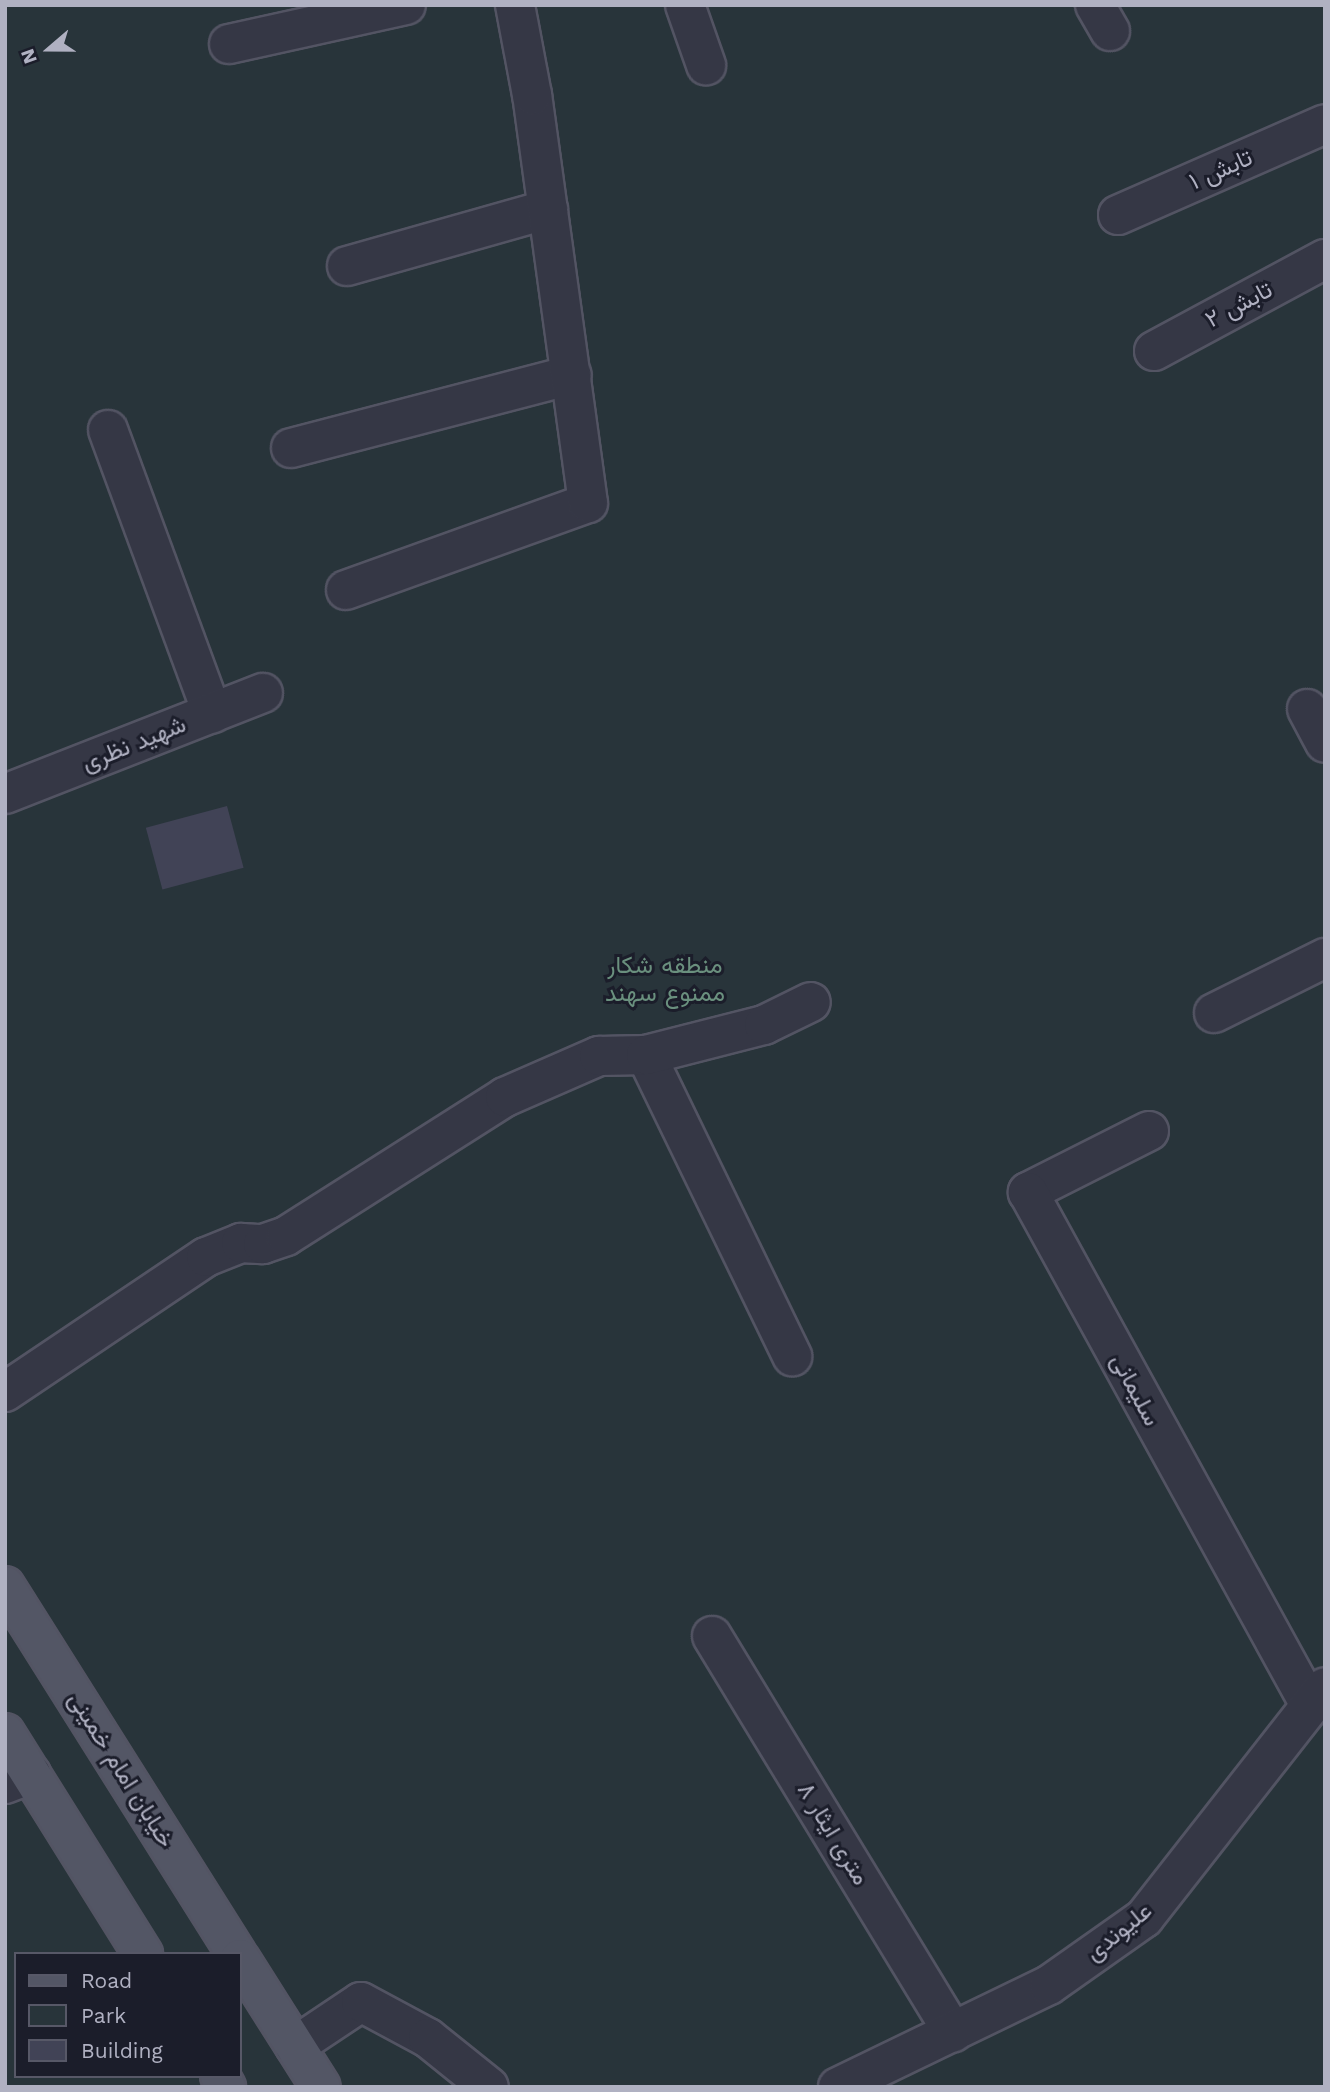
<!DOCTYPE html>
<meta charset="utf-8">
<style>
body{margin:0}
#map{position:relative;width:1330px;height:2092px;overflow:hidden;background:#222535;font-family:"Work Sans",Vazirmatn,sans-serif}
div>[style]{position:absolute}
.green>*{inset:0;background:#28343a}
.building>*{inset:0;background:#414356;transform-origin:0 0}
.roads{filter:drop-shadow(2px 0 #535463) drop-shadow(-2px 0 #535463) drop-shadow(0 2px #535463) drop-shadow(0 -2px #535463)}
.minor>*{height:38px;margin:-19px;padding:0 19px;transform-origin:19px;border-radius:19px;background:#353745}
.major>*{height:38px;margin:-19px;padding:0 19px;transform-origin:19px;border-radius:19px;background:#535665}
span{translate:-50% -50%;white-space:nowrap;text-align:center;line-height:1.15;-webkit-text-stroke:6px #1b1d2a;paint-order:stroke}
.street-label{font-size:24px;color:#b0b1c2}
.park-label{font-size:24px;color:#6a907e}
.frame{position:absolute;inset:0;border:7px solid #b0b1c2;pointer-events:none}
.legend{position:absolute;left:14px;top:1952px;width:228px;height:126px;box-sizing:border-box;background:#1b1d2a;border:2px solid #575867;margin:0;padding:9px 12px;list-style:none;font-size:21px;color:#b0b1c2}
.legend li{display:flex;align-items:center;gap:14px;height:35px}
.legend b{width:35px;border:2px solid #575867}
.north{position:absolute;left:14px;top:14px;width:70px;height:70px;-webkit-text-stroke:5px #1b1d2a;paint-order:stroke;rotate:250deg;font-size:19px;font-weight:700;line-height:28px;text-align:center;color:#b0b1c2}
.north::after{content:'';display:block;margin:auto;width:24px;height:32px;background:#b0b1c2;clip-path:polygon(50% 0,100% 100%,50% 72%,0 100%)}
</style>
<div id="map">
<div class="green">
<div style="clip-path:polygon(evenodd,5px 5px,1325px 5px,1325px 2087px,5px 2087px,5px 5px,16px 1954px,240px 1954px,240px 2076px,16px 2076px,16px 1954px)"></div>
</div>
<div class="building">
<div style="left:227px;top:806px;width:64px;height:84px;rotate:75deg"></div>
</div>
<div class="roads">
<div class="minor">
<div style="left:685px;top:5px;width:64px;rotate:70.7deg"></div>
<div style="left:1095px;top:5px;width:30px;rotate:60deg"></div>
<div style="left:229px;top:44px;width:181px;rotate:-12.4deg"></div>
<div style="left:1118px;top:215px;width:226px;rotate:-23.7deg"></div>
<div style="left:347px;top:266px;width:209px;rotate:-15.8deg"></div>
<div style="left:1154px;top:351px;width:194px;rotate:-28.3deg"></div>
<div style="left:108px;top:430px;width:302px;rotate:69.8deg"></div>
<div style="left:291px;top:448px;width:290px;rotate:-14.6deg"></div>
<div style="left:346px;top:590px;width:257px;rotate:-19.8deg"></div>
<div style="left:588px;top:503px;width:412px;rotate:-97.8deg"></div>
<div style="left:532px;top:95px;width:92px;rotate:-100.7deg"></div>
<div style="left:1307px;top:709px;width:38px;rotate:62deg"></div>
<div style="left:5px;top:794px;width:277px;rotate:-21.4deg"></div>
<div style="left:1214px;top:1013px;width:124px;rotate:-26.4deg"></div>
<div style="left:646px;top:1055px;width:335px;rotate:64.1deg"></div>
<div style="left:1149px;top:1131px;width:136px;rotate:153.2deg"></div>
<div style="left:1028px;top:1192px;width:585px;rotate:61.2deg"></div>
<div style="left:5px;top:1392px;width:242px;rotate:-33.9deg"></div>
<div style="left:206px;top:1257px;width:38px;rotate:-22deg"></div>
<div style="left:241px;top:1243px;width:22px;rotate:3deg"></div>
<div style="left:263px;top:1244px;width:24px;rotate:-19deg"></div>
<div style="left:286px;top:1236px;width:259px;rotate:-32.4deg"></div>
<div style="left:505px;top:1097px;width:103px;rotate:-23.6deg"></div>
<div style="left:599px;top:1056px;width:47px;rotate:-1.2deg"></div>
<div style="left:646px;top:1055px;width:122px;rotate:-14.3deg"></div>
<div style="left:764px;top:1025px;width:52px;rotate:-26.1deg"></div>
<div style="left:712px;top:1636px;width:464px;rotate:58.7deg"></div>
<div style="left:5px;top:1784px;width:28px;rotate:-21deg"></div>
<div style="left:295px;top:2046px;width:79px;rotate:-33.7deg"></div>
<div style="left:361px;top:2002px;width:76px;rotate:28.2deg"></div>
<div style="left:428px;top:2038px;width:78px;rotate:38.8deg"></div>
<div style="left:838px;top:2087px;width:234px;rotate:-25.8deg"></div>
<div style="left:1049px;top:1985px;width:116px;rotate:-35.2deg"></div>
<div style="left:1144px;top:1918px;width:293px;rotate:-51.9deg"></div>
</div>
<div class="major">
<div style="left:5px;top:1586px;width:435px;rotate:57.8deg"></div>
<div style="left:5px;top:1733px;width:261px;rotate:58deg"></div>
<div style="left:240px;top:1959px;width:151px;rotate:57.7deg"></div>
<div style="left:220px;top:2076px;width:13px;rotate:61deg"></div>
</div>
</div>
<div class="street-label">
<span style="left:1221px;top:170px;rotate:-24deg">تابش ۱</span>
<span style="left:1239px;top:305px;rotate:-28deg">تابش ۲</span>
<span style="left:134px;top:744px;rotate:-22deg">شهید نظری</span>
<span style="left:1135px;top:1390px;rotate:62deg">سلیمانی</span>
<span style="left:121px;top:1770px;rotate:58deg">خیابان امام خمینی</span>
<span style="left:833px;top:1834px;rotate:59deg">۸ متری ایثار</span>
<span style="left:1119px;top:1932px;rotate:-39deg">علیوندی</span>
</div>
<div class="park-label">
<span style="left:665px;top:980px">منطقه شکار<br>ممنوع سهند</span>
</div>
<div class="frame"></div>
<ul class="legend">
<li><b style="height:9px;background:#535665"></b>Road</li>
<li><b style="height:19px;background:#28343a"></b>Park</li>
<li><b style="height:19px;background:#414356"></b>Building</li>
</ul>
<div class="north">N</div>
</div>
